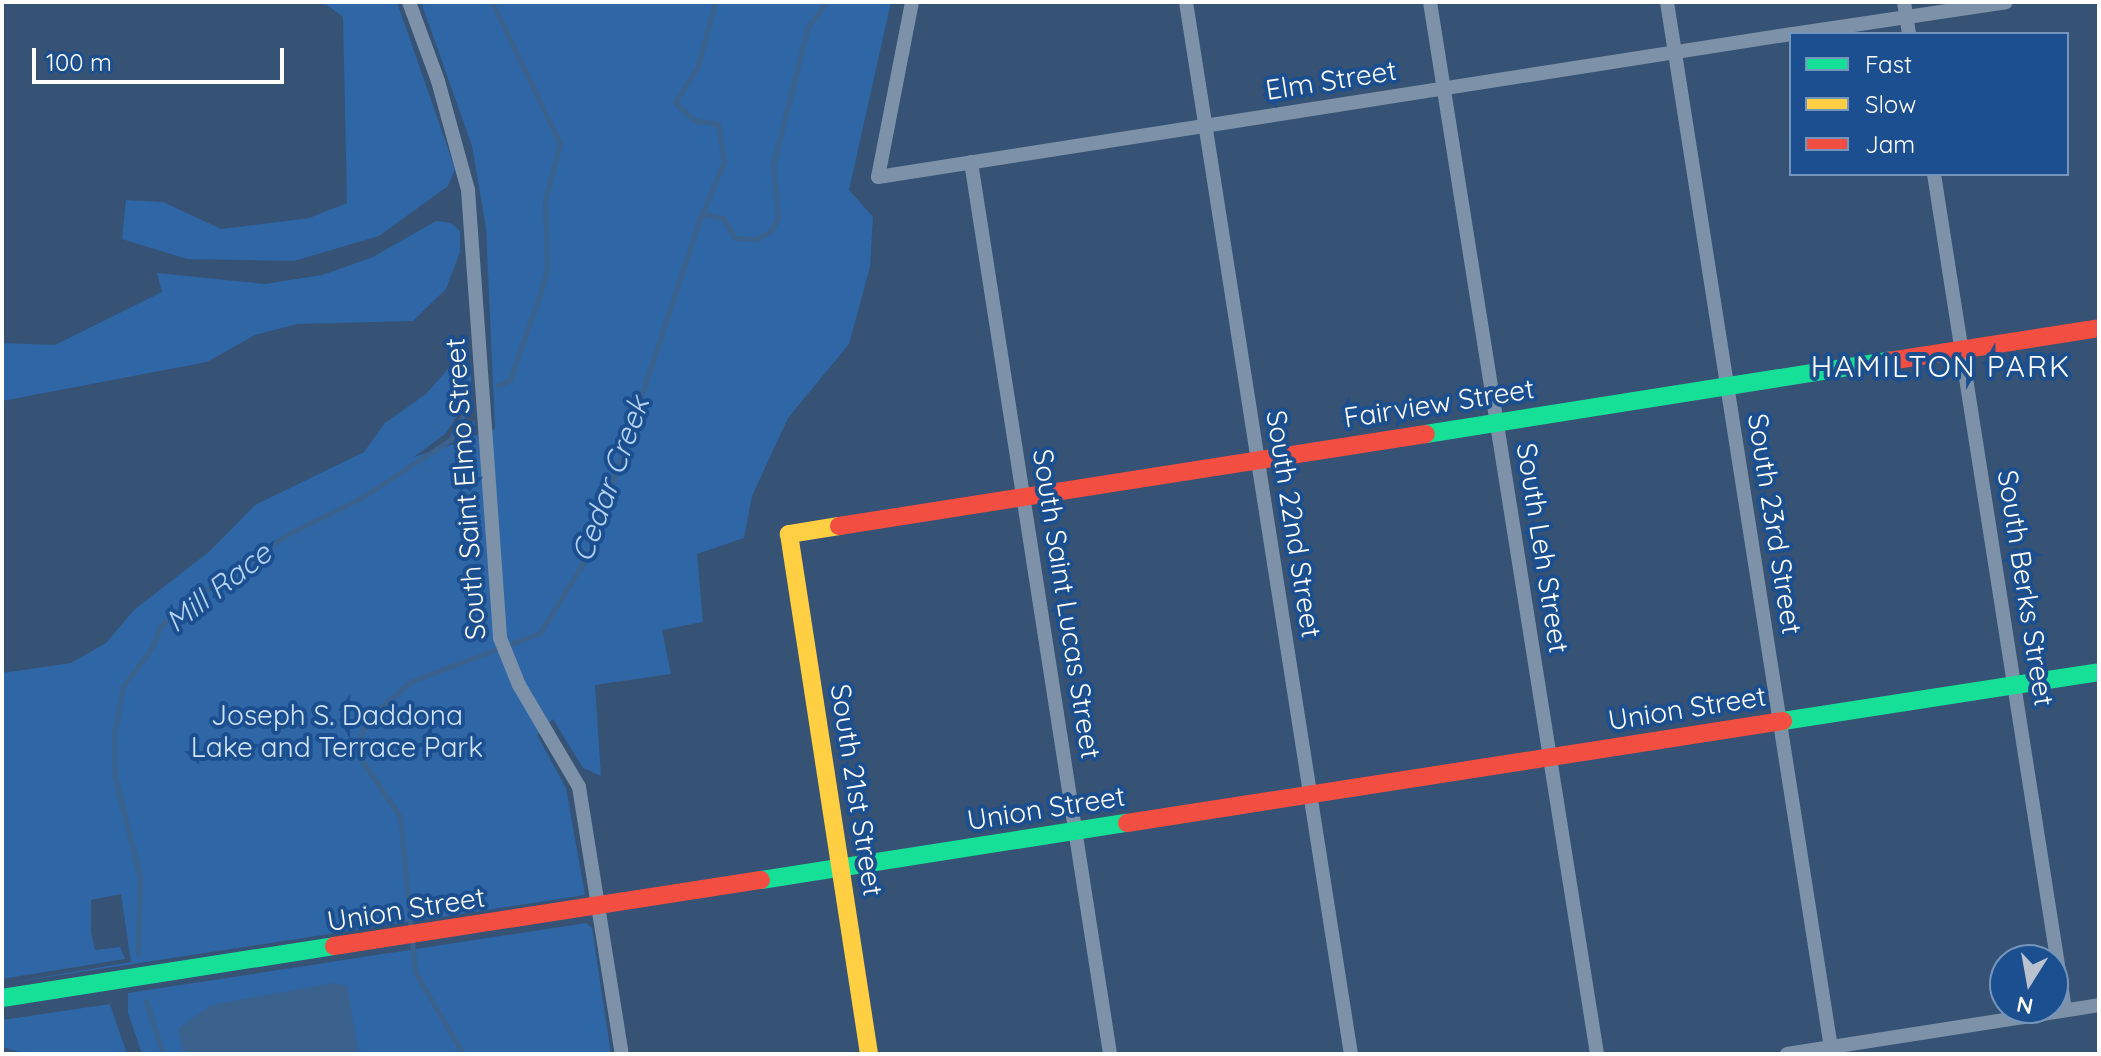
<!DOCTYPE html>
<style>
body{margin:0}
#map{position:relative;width:2101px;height:1056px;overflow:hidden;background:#365274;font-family:Quicksand,sans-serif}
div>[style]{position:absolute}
.green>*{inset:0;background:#2f66a5}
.water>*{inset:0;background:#3b618d}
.stream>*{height:5px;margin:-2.5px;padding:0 2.5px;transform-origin:2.5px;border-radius:2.5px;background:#3b618d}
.street>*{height:14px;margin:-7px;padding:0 7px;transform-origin:7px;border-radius:7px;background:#7d92a8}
.fast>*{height:18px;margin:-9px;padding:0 9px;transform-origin:9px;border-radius:9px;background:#16e098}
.slow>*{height:18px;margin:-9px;padding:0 9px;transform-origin:9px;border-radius:9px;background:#ffcf43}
.jam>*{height:18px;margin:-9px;padding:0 9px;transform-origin:9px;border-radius:9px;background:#f24e42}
span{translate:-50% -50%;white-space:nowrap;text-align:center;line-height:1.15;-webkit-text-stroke:8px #1b4f8f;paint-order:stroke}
.street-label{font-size:28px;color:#fff}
.park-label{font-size:28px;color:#cfe3fa}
.neighbourhood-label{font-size:30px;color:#fff;letter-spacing:2px}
.water-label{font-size:30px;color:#b5d3f5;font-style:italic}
.frame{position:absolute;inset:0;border:4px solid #fff;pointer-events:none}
.legend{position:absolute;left:1789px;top:32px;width:280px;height:144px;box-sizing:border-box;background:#1b4f8f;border:2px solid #7695bc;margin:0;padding:10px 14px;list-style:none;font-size:24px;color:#fff}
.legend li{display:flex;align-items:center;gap:16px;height:40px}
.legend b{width:40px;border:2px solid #7695bc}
.north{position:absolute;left:1989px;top:944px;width:80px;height:80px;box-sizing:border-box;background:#1b4f8f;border:2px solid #7695bc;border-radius:50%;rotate:191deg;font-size:22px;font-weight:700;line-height:32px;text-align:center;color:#fff}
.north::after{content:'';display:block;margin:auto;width:28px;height:36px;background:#b9c2ce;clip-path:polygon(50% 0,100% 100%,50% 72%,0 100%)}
.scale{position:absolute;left:32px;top:48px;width:252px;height:36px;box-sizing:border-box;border:4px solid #fff;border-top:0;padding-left:10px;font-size:24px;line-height:28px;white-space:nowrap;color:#fff;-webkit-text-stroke:6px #1b4f8f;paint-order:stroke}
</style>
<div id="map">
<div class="green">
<div style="clip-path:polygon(323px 2px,397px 2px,455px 169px,448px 186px,379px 236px,294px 261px,187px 259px,122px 239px,126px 200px,163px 202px,221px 229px,309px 218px,347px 203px,343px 17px)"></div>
<div style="clip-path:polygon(421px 2px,891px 2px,849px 190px,873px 217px,870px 267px,849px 344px,788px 418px,752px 496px,744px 538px,697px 554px,703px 622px,662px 630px,671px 674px,595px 685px,601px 776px,583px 768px,553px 719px,537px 735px,566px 788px,585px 895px,2px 984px,131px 962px,121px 894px,91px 900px,91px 932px,95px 950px,120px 947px,125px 959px,2px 979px,2px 673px,71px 663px,106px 643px,134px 610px,210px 551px,255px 505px,364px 452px,385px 423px,426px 394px,448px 369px,470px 364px,472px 394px,445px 434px,414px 457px,457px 443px,475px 419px,474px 436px,495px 429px,486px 228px,472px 146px)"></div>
<div style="clip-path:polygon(436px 221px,451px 223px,460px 231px,460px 252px,446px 289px,413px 321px,297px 324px,255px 335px,207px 362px,2px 401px,2px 343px,55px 345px,162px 292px,157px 273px,265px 284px,322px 275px,373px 257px)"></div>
<div style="clip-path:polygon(586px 923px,592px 928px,611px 1054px,142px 1054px,128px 1013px,128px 993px)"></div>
<div style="clip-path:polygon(110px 1004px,127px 1054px,27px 1054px,2px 1047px,2px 1020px)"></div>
</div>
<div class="water">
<div style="clip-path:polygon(334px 983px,347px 986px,359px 1054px,184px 1054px,178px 1029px,211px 1005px)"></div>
</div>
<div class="stream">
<div style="left:492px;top:2px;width:157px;rotate:64.3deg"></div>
<div style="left:560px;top:143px;width:60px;rotate:104.5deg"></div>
<div style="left:545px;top:201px;width:68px;rotate:88.3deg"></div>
<div style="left:547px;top:269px;width:20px;rotate:105deg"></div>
<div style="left:542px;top:288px;width:97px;rotate:109.2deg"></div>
<div style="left:510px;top:380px;width:13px;rotate:157deg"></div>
<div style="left:702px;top:214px;width:21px;rotate:11deg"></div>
<div style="left:723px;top:218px;width:23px;rotate:59deg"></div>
<div style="left:735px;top:238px;width:22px;rotate:3deg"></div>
<div style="left:757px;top:239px;width:16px;rotate:-30deg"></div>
<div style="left:771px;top:231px;width:16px;rotate:-63deg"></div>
<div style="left:778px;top:217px;width:52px;rotate:-95.5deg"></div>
<div style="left:773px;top:165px;width:142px;rotate:-75.8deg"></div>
<div style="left:808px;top:27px;width:31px;rotate:-54deg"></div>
<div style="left:138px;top:953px;width:76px;rotate:-88.5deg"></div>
<div style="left:140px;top:877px;width:103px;rotate:-104deg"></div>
<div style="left:115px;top:777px;width:43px;rotate:-91.3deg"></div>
<div style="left:114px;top:734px;width:49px;rotate:-79.4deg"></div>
<div style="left:123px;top:686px;width:48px;rotate:-52.7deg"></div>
<div style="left:152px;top:648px;width:22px;rotate:-69deg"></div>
<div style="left:160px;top:627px;width:29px;rotate:-44deg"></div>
<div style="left:181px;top:607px;width:132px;rotate:-34.2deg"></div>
<div style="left:290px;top:533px;width:79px;rotate:-26.2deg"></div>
<div style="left:361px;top:498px;width:106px;rotate:-33.1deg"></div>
<div style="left:450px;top:440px;width:40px;rotate:-62deg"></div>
<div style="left:146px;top:1001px;width:56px;rotate:72.2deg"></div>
<div style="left:463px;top:1054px;width:95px;rotate:-120.3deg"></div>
<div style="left:415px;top:972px;width:156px;rotate:-95.5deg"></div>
<div style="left:400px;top:817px;width:70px;rotate:-123.9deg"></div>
<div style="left:361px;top:759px;width:16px;rotate:-101deg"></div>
<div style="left:358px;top:743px;width:27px;rotate:-68deg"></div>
<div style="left:368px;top:718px;width:57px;rotate:-40.1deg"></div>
<div style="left:412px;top:681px;width:137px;rotate:-20.6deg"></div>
<div style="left:540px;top:633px;width:96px;rotate:-58.6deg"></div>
<div style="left:590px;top:551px;width:348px;rotate:-71.7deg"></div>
<div style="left:699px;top:221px;width:64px;rotate:-67deg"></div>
<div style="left:724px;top:162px;width:38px;rotate:-99deg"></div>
<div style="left:718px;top:124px;width:24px;rotate:-171deg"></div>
<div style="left:694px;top:120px;width:26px;rotate:-137deg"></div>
<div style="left:675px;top:102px;width:43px;rotate:-57.4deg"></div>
<div style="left:698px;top:66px;width:66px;rotate:-75.1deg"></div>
</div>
<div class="street">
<div style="left:409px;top:2px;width:84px;rotate:69.8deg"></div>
<div style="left:438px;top:81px;width:113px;rotate:74.6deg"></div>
<div style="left:468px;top:190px;width:449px;rotate:85.9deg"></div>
<div style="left:500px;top:638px;width:51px;rotate:68deg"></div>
<div style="left:519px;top:685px;width:118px;rotate:59.5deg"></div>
<div style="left:579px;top:787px;width:270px;rotate:80.9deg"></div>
<div style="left:912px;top:2px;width:178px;rotate:101deg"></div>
<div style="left:878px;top:177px;width:924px;rotate:-8.9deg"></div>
<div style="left:1186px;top:2px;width:1065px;rotate:81.09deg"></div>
<div style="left:1430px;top:2px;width:1065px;rotate:80.98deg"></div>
<div style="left:1667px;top:2px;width:1065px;rotate:81.09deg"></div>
<div style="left:1904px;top:2px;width:32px;rotate:81deg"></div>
<div style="left:1793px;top:34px;width:215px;rotate:-8.5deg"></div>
<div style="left:971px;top:162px;width:903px;rotate:81.14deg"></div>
<div style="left:1934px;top:174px;width:846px;rotate:81.09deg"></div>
<div style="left:1787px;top:1054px;width:316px;rotate:-8.9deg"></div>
</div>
<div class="fast">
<div style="left:1426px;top:434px;width:469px;rotate:-9deg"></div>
<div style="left:1783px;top:721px;width:320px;rotate:-8.8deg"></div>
<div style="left:761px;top:880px;width:370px;rotate:-8.9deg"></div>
<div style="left:2px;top:998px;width:336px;rotate:-8.9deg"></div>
</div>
<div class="slow">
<div style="left:839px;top:526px;width:51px;rotate:170.9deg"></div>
<div style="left:789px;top:534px;width:526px;rotate:81.25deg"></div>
</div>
<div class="jam">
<div style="left:1889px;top:361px;width:213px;rotate:-8.9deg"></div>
<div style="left:839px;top:526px;width:594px;rotate:-8.91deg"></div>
<div style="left:1127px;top:823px;width:664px;rotate:-8.84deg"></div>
<div style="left:334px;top:946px;width:432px;rotate:-8.8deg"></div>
</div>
<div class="street-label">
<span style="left:1331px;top:80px;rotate:-9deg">Elm Street</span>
<span style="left:1439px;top:403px;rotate:-9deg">Fairview Street</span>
<span style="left:465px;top:489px;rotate:-94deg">South Saint Elmo Street</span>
<span style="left:1294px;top:524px;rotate:81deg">South 22nd Street</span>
<span style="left:1775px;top:524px;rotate:81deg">South 23rd Street</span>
<span style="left:1543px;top:548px;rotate:81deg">South Leh Street</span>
<span style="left:2026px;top:588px;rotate:81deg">South Berks Street</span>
<span style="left:1067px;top:604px;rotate:81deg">South Saint Lucas Street</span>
<span style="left:1687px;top:708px;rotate:-9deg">Union Street</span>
<span style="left:857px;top:790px;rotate:81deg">South 21st Street</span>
<span style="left:1046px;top:808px;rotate:-9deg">Union Street</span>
<span style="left:406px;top:909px;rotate:-9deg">Union Street</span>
</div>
<div class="park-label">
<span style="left:337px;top:731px">Joseph S. Daddona<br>Lake and Terrace Park</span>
</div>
<div class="neighbourhood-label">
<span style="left:1941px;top:366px">HAMILTON PARK</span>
</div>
<div class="water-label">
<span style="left:610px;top:479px;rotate:-70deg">Cedar Creek</span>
<span style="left:218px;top:587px;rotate:-38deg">Mill Race</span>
</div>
<div class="frame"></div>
<ul class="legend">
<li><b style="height:10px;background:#16e098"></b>Fast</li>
<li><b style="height:10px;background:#ffcf43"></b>Slow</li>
<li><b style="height:10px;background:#f24e42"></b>Jam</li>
</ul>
<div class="north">N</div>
<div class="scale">100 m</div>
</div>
